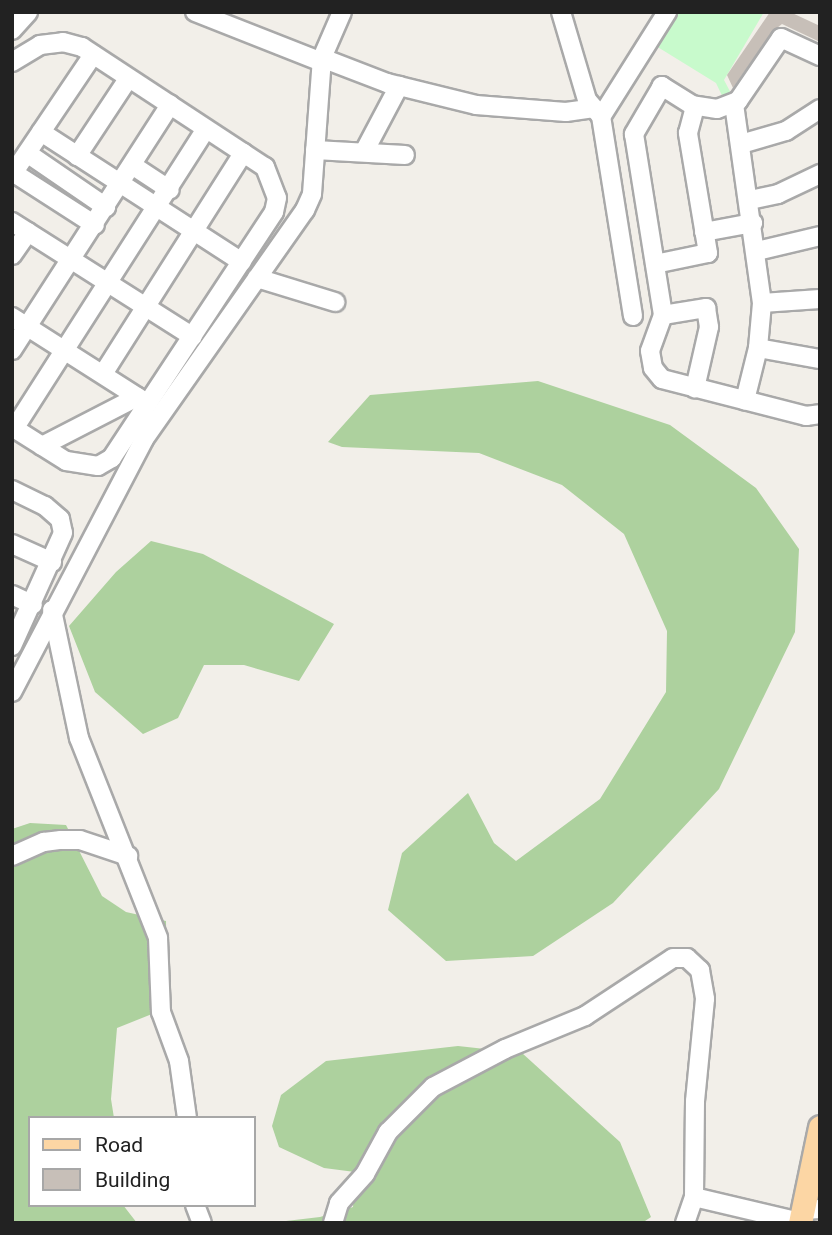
<!DOCTYPE html>
<style>
body{margin:0}
#map{position:relative;width:832px;height:1235px;overflow:hidden;background:#f2efe9;font-family:Roboto,sans-serif}
div>[style]{position:absolute}
.forest>*{inset:0;background:#add19e}
.park>*{inset:0;background:#c8facc}
.building>*{inset:0;background:#c7bfb8}
.roads{filter:drop-shadow(2px 0 #a9a9a9) drop-shadow(-2px 0 #a9a9a9) drop-shadow(0 2px #a9a9a9) drop-shadow(0 -2px #a9a9a9)}
.minor>*{height:18px;margin:-9px;padding:0 9px;transform-origin:9px;border-radius:9px;background:#fff}
.major>*{height:23px;margin:-11.5px;padding:0 11.5px;transform-origin:11.5px;border-radius:11.5px;background:#fcd6a4}
span{translate:-50% -50%;white-space:nowrap;text-align:center;line-height:1.15;-webkit-text-stroke:7px #fff;paint-order:stroke}
.frame{position:absolute;inset:0;border:14px solid #222;pointer-events:none}
.legend{position:absolute;left:28px;top:1116px;width:228px;height:91px;box-sizing:border-box;background:#fff;border:2px solid #a7a7a7;margin:0;padding:9px 12px;list-style:none;font-size:21px;color:#222}
.legend li{display:flex;align-items:center;gap:14px;height:35px}
.legend b{width:35px;border:2px solid #a7a7a7}
</style>
<div id="map">
<div class="forest">
<div style="clip-path:polygon(538px 381px,670px 425px,756px 488px,799px 549px,795px 632px,719px 789px,613px 903px,533px 956px,446px 961px,388px 910px,402px 853px,468px 793px,494px 843px,516px 861px,600px 799px,666px 692px,667px 631px,624px 534px,562px 485px,479px 453px,342px 447px,328px 442px,370px 395px)"></div>
<div style="clip-path:polygon(151px 541px,203px 554px,334px 624px,299px 681px,244px 665px,204px 665px,178px 718px,143px 734px,95px 692px,69px 626px,116px 572px)"></div>
<div style="clip-path:polygon(30px 823px,66px 825px,102px 896px,126px 912px,166px 921px,167px 1008px,117px 1028px,111px 1099px,114px 1118px,30px 1118px,30px 1205px,123px 1205px,137px 1223px,12px 1223px,12px 829px)"></div>
<div style="clip-path:polygon(458px 1046px,522px 1053px,620px 1142px,651px 1217px,642px 1223px,269px 1223px,320px 1217px,353px 1207px,355px 1172px,324px 1168px,279px 1147px,272px 1126px,281px 1095px,326px 1061px)"></div>
</div>
<div class="park">
<div style="clip-path:polygon(677px 12px,764px 12px,724px 80px,734px 99px,726px 104px,716px 83px,656px 46px)"></div>
</div>
<div class="building">
<div style="clip-path:polygon(770px 12px,790px 12px,820px 26px,820px 42px,782px 24px,772px 32px,733px 88px,727px 75px)"></div>
</div>
<div class="roads">
<div class="minor">
<div style="left:195px;top:12px;width:136px;rotate:21.5deg"></div>
<div style="left:561px;top:12px;width:92px;rotate:73.5deg"></div>
<div style="left:587px;top:100px;width:18px;rotate:49deg"></div>
<div style="left:12px;top:30px;width:24px;rotate:-48deg"></div>
<div style="left:820px;top:56px;width:43px;rotate:-155.2deg"></div>
<div style="left:781px;top:38px;width:76px;rotate:124.3deg"></div>
<div style="left:738px;top:101px;width:22px;rotate:159deg"></div>
<div style="left:717px;top:109px;width:25px;rotate:-171deg"></div>
<div style="left:692px;top:105px;width:36px;rotate:-148deg"></div>
<div style="left:662px;top:86px;width:56px;rotate:120.3deg"></div>
<div style="left:634px;top:134px;width:183px;rotate:80.9deg"></div>
<div style="left:663px;top:315px;width:38px;rotate:110deg"></div>
<div style="left:650px;top:351px;width:17px;rotate:80deg"></div>
<div style="left:653px;top:368px;width:14px;rotate:51deg"></div>
<div style="left:662px;top:379px;width:149px;rotate:14.4deg"></div>
<div style="left:806px;top:416px;width:14px;rotate:-8deg"></div>
<div style="left:322px;top:58px;width:70px;rotate:21deg"></div>
<div style="left:387px;top:83px;width:92px;rotate:13.9deg"></div>
<div style="left:476px;top:105px;width:90px;rotate:4.4deg"></div>
<div style="left:566px;top:112px;width:28px;rotate:-8deg"></div>
<div style="left:12px;top:62px;width:33px;rotate:-31deg"></div>
<div style="left:40px;top:45px;width:23px;rotate:-7deg"></div>
<div style="left:63px;top:42px;width:20px;rotate:15deg"></div>
<div style="left:82px;top:47px;width:219px;rotate:33.3deg"></div>
<div style="left:265px;top:167px;width:33px;rotate:69deg"></div>
<div style="left:277px;top:198px;width:14px;rotate:102deg"></div>
<div style="left:274px;top:212px;width:295px;rotate:123.4deg"></div>
<div style="left:112px;top:458px;width:16px;rotate:150deg"></div>
<div style="left:98px;top:466px;width:32px;rotate:-171deg"></div>
<div style="left:66px;top:461px;width:64px;rotate:-147.8deg"></div>
<div style="left:734px;top:104px;width:201px;rotate:82deg"></div>
<div style="left:762px;top:303px;width:45px;rotate:95.1deg"></div>
<div style="left:758px;top:348px;width:54px;rotate:104deg"></div>
<div style="left:41px;top:132px;width:239px;rotate:32.9deg"></div>
<div style="left:741px;top:144px;width:47px;rotate:-16.1deg"></div>
<div style="left:786px;top:131px;width:40px;rotate:-32.9deg"></div>
<div style="left:315px;top:150px;width:90px;rotate:3.2deg"></div>
<div style="left:364px;top:152px;width:75px;rotate:-62.1deg"></div>
<div style="left:27px;top:153px;width:96px;rotate:34.4deg"></div>
<div style="left:77px;top:156px;width:92px;rotate:-56.5deg"></div>
<div style="left:132px;top:165px;width:45px;rotate:33.3deg"></div>
<div style="left:14px;top:173px;width:96px;rotate:32.7deg"></div>
<div style="left:12px;top:175px;width:145px;rotate:-56deg"></div>
<div style="left:750px;top:200px;width:29px;rotate:-12deg"></div>
<div style="left:778px;top:194px;width:47px;rotate:-25.5deg"></div>
<div style="left:12px;top:222px;width:214px;rotate:32.4deg"></div>
<div style="left:704px;top:232px;width:50px;rotate:-10.4deg"></div>
<div style="left:757px;top:251px;width:65px;rotate:-13.4deg"></div>
<div style="left:12px;top:255px;width:28px;rotate:-55deg"></div>
<div style="left:655px;top:264px;width:54px;rotate:-11.7deg"></div>
<div style="left:708px;top:253px;width:122px;rotate:-99.5deg"></div>
<div style="left:688px;top:133px;width:28px;rotate:-75deg"></div>
<div style="left:257px;top:278px;width:82px;rotate:17.1deg"></div>
<div style="left:762px;top:303px;width:58px;rotate:-3.9deg"></div>
<div style="left:663px;top:315px;width:44px;rotate:-9.2deg"></div>
<div style="left:706px;top:308px;width:19px;rotate:81deg"></div>
<div style="left:709px;top:327px;width:63px;rotate:102.9deg"></div>
<div style="left:633px;top:316px;width:202px;rotate:-99.1deg"></div>
<div style="left:601px;top:117px;width:124px;rotate:-57.8deg"></div>
<div style="left:12px;top:317px;width:160px;rotate:32.5deg"></div>
<div style="left:758px;top:348px;width:63px;rotate:10.1deg"></div>
<div style="left:12px;top:350px;width:292px;rotate:-57.2deg"></div>
<div style="left:103px;top:374px;width:262px;rotate:-57.6deg"></div>
<div style="left:14px;top:429px;width:356px;rotate:-57.4deg"></div>
<div style="left:42px;top:446px;width:107px;rotate:-27.3deg"></div>
<div style="left:12px;top:490px;width:37px;rotate:26deg"></div>
<div style="left:45px;top:506px;width:20px;rotate:41deg"></div>
<div style="left:60px;top:519px;width:14px;rotate:78deg"></div>
<div style="left:63px;top:533px;width:124px;rotate:114.3deg"></div>
<div style="left:12px;top:544px;width:44px;rotate:24.2deg"></div>
<div style="left:12px;top:595px;width:23px;rotate:25deg"></div>
<div style="left:52px;top:610px;width:131px;rotate:78.1deg"></div>
<div style="left:79px;top:738px;width:215px;rotate:68.4deg"></div>
<div style="left:158px;top:938px;width:74px;rotate:87.7deg"></div>
<div style="left:161px;top:1012px;width:52px;rotate:69.8deg"></div>
<div style="left:179px;top:1061px;width:58px;rotate:82deg"></div>
<div style="left:12px;top:692px;width:285px;rotate:-62.4deg"></div>
<div style="left:144px;top:439px;width:280px;rotate:-54.9deg"></div>
<div style="left:305px;top:210px;width:17px;rotate:-66deg"></div>
<div style="left:312px;top:194px;width:136px;rotate:-85.8deg"></div>
<div style="left:322px;top:58px;width:50px;rotate:-66.5deg"></div>
<div style="left:12px;top:856px;width:35px;rotate:-24deg"></div>
<div style="left:44px;top:842px;width:17px;rotate:-7deg"></div>
<div style="left:61px;top:840px;width:19px"></div>
<div style="left:80px;top:840px;width:51px;rotate:18.4deg"></div>
<div style="left:694px;top:1197px;width:109px;rotate:13.3deg"></div>
<div style="left:195px;top:1205px;width:19px;rotate:69deg"></div>
<div style="left:802px;top:1210px;width:18px;rotate:-3deg"></div>
<div style="left:333px;top:1223px;width:21px;rotate:-73deg"></div>
<div style="left:339px;top:1203px;width:39px;rotate:-48deg"></div>
<div style="left:365px;top:1174px;width:48px;rotate:-61.3deg"></div>
<div style="left:388px;top:1132px;width:64px;rotate:-45deg"></div>
<div style="left:433px;top:1087px;width:81px;rotate:-27.8deg"></div>
<div style="left:505px;top:1049px;width:87px;rotate:-22.4deg"></div>
<div style="left:585px;top:1016px;width:105px;rotate:-33.4deg"></div>
<div style="left:673px;top:958px;width:14px"></div>
<div style="left:687px;top:958px;width:18px;rotate:43deg"></div>
<div style="left:700px;top:970px;width:29px;rotate:80deg"></div>
<div style="left:705px;top:999px;width:102px;rotate:95.6deg"></div>
<div style="left:695px;top:1101px;width:96px;rotate:90.6deg"></div>
<div style="left:694px;top:1197px;width:28px;rotate:109deg"></div>
</div>
<div class="major">
<div style="left:800px;top:1223px;width:98px;rotate:-78.2deg"></div>
</div>
</div>
<div class="frame"></div>
<ul class="legend">
<li><b style="height:9px;background:#fcd6a4"></b>Road</li>
<li><b style="height:19px;background:#c7bfb8"></b>Building</li>
</ul>
</div>
